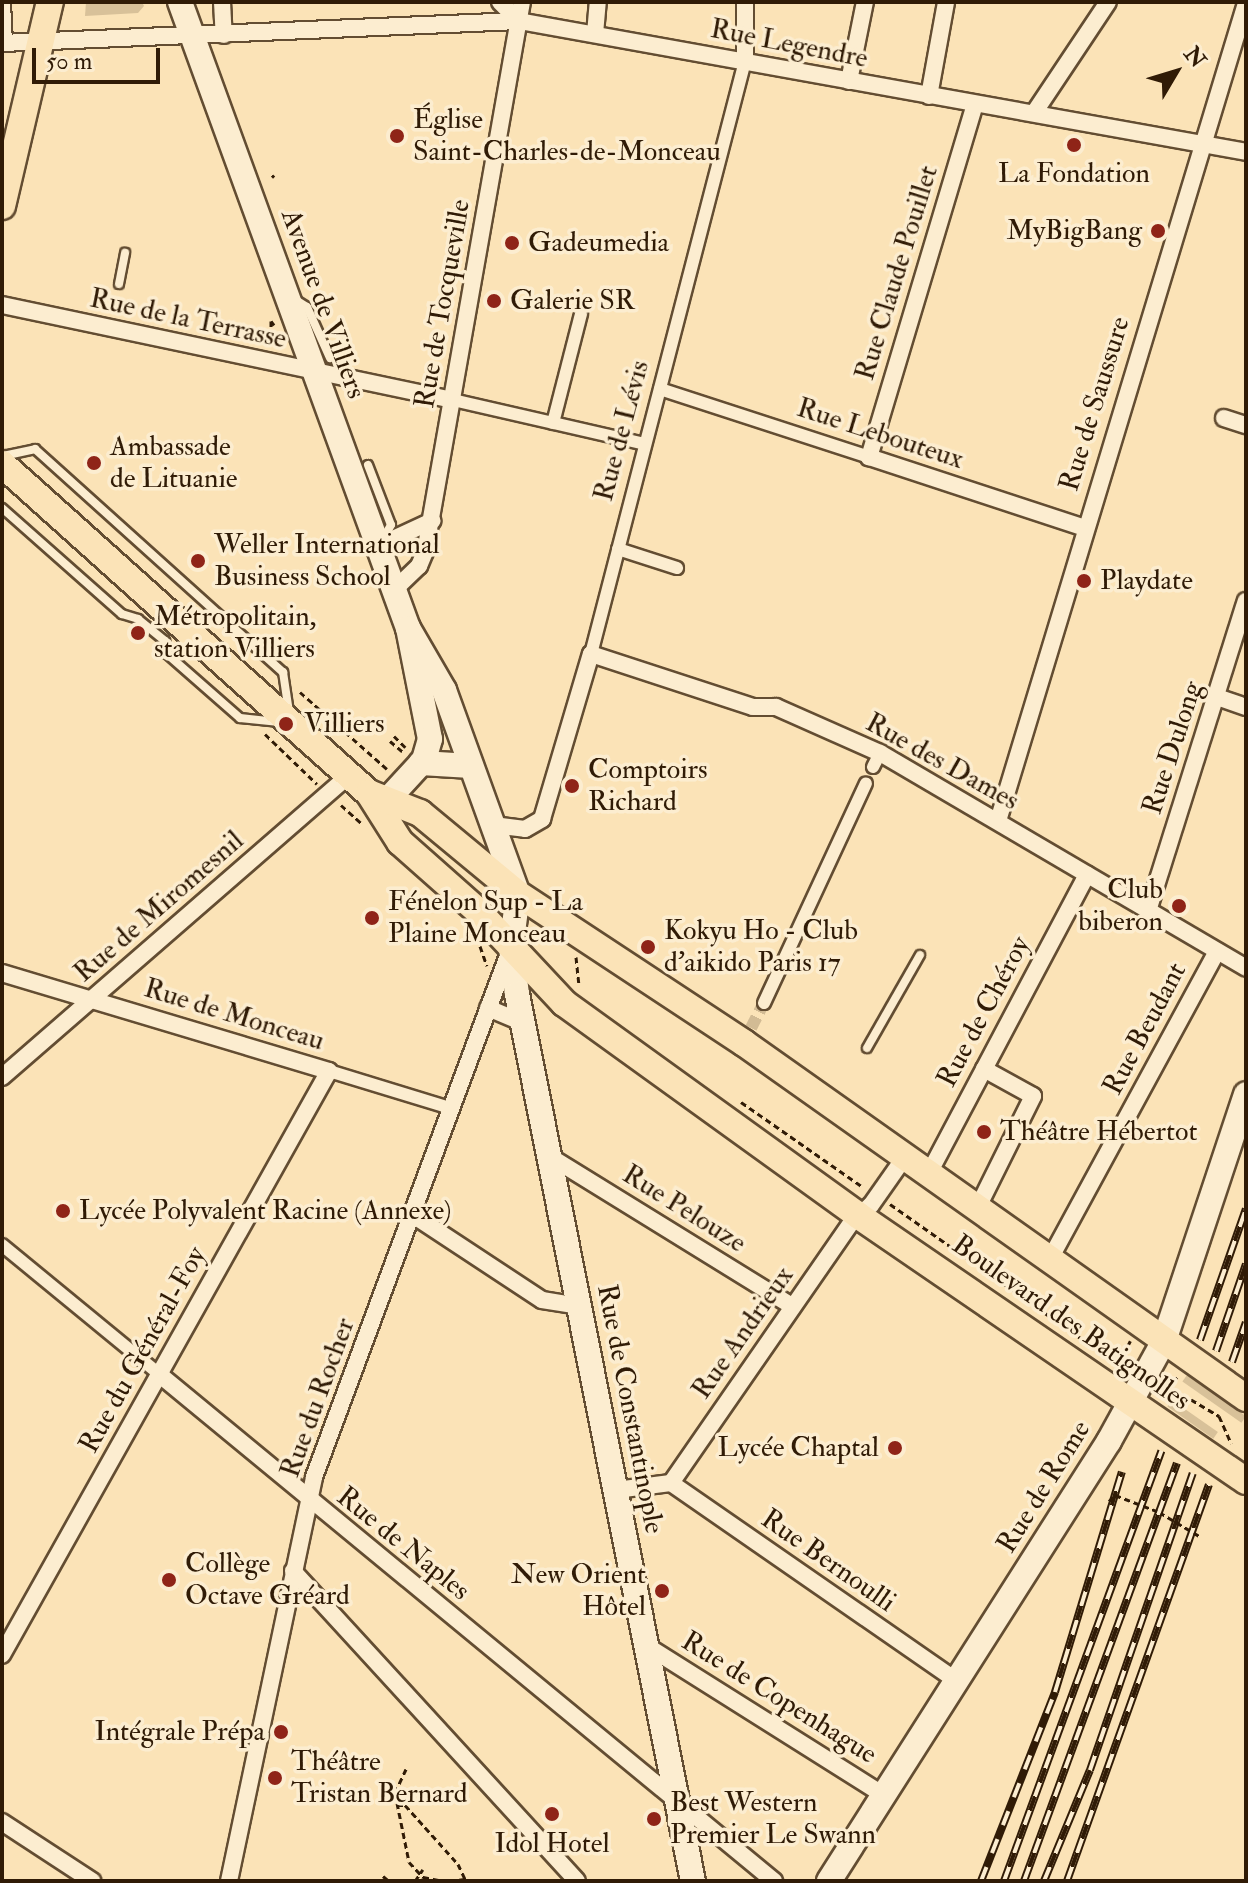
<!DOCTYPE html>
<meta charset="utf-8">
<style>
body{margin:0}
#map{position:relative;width:1248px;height:1883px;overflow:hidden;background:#fbe3b7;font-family:"IM FELL Double Pica",serif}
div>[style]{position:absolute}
.green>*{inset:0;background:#d8c199;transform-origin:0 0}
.pedestrian-tunnel>*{height:12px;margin-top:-6px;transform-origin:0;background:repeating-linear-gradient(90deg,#d2bb94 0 12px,transparent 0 18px)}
.path>*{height:3px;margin-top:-1.5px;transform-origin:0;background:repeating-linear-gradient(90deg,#301b06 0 6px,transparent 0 10px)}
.roads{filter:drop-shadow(2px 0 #634d32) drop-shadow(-2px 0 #634d32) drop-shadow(0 2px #634d32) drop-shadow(0 -2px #634d32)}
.service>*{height:8px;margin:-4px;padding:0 4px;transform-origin:4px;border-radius:4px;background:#fcedd0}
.pedestrian>*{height:12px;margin:-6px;padding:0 6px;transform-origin:6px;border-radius:6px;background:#fcedd0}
.minor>*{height:16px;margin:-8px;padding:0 8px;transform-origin:8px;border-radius:8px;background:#fcedd0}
.secondary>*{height:24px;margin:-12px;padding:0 12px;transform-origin:12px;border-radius:12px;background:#fcedd0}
.primary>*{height:26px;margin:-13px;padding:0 13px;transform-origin:13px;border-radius:13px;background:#fbe3b7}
.rail>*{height:8px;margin-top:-4px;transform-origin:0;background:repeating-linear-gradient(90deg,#fcedd0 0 15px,#301b06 0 30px);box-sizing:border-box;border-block:2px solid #301b06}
.dots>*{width:22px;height:22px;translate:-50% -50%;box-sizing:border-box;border:4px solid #fcedd0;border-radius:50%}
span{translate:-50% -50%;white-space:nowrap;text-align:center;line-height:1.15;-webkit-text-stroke:7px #fcedd0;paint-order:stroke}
.street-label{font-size:28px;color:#301b06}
.poi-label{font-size:28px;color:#301b06}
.left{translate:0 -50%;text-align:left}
.right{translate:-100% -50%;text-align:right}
.frame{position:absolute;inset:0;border:4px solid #301b06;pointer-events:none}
.north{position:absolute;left:1136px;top:32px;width:80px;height:80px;-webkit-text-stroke:6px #fcedd0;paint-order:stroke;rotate:52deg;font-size:22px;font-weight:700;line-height:32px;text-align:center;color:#301b06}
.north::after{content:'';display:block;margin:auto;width:28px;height:36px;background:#301b06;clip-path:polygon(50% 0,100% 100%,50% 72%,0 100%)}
.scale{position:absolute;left:32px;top:48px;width:128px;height:36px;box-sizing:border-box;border:4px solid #301b06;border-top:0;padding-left:10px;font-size:24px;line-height:28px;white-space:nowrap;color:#301b06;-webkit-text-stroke:6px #fcedd0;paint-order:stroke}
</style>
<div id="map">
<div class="green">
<div style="clip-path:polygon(86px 2px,142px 2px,144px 6px,138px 13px,85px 16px)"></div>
<div style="left:1187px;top:1375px;width:72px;height:8px;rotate:35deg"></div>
<div style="left:1172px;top:1400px;width:56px;height:8px;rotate:35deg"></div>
</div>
<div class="pedestrian-tunnel">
<div style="left:751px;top:1028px;width:28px;rotate:-63deg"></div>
</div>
<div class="path">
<div style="left:272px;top:175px;width:3px;rotate:45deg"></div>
<div style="left:271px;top:327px;width:6px;rotate:-90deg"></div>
<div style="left:271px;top:321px;width:5px;rotate:53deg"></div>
<div style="left:300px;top:692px;width:116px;rotate:41.5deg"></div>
<div style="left:265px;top:734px;width:72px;rotate:43.9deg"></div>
<div style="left:394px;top:736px;width:16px;rotate:45deg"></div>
<div style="left:390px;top:741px;width:16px;rotate:40deg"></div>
<div style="left:341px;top:805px;width:28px;rotate:42deg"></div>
<div style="left:480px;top:946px;width:21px;rotate:71deg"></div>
<div style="left:576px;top:957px;width:28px;rotate:84deg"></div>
<div style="left:741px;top:1102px;width:149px;rotate:34.9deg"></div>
<div style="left:890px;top:1204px;width:289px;rotate:35.1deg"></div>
<div style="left:1119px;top:1363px;width:25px;rotate:-63deg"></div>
<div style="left:1165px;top:1384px;width:63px;rotate:30.7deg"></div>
<div style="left:1219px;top:1416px;width:30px;rotate:66deg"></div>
<div style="left:1165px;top:1400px;width:29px;rotate:-63deg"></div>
<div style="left:1109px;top:1501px;width:8px;rotate:-45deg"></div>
<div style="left:1115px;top:1495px;width:47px;rotate:21.1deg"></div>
<div style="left:1159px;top:1512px;width:49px;rotate:30.8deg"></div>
<div style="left:406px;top:1769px;width:26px;rotate:115deg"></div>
<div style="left:395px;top:1793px;width:70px;rotate:78.5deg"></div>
<div style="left:409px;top:1862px;width:21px;rotate:47deg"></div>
<div style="left:423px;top:1877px;width:21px;rotate:11deg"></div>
<div style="left:397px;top:1805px;width:8px"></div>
<div style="left:405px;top:1805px;width:79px;rotate:48.1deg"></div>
<div style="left:458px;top:1864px;width:17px;rotate:65deg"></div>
<div style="left:465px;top:1879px;width:16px;rotate:173deg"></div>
<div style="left:383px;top:1876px;width:8px;rotate:40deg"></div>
<div style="left:415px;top:1881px;width:14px;rotate:-56deg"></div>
</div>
<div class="roads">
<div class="service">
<div style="left:119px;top:284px;width:32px;rotate:-79deg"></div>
<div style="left:294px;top:299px;width:15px;rotate:32deg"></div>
<div style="left:307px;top:307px;width:56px;rotate:65.7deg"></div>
<div style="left:3px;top:456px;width:33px;rotate:-12deg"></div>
<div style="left:35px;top:449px;width:334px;rotate:42deg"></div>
<div style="left:283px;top:672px;width:40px;rotate:81.5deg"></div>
<div style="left:368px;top:465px;width:64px;rotate:69deg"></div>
<div style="left:391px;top:525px;width:20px;rotate:120deg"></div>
<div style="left:2px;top:508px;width:160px;rotate:41.5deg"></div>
<div style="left:122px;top:614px;width:17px;rotate:17deg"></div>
<div style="left:138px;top:619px;width:35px;rotate:39deg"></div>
<div style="left:165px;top:641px;width:13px;rotate:81deg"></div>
<div style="left:167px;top:654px;width:97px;rotate:41.2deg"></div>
<div style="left:240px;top:718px;width:37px;rotate:6deg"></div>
<div style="left:867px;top:1048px;width:107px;rotate:-60.3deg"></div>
</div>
<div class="pedestrian">
<div style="left:4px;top:2px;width:41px;rotate:87.2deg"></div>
<div style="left:660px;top:389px;width:220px;rotate:18deg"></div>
<div style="left:453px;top:400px;width:197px;rotate:12.9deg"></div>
<div style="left:553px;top:423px;width:113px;rotate:-75.6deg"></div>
<div style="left:618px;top:549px;width:62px;rotate:17.9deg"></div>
<div style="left:591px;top:654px;width:613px;rotate:-75.44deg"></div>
<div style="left:873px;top:767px;width:7px;rotate:-63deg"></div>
<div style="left:764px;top:1003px;width:242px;rotate:-65.1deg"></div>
<div style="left:329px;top:1071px;width:127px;rotate:17deg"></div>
<div style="left:2px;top:1245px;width:205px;rotate:39.4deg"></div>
</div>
<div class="minor">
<div style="left:222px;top:2px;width:33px;rotate:87deg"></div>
<div style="left:500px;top:2px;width:27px;rotate:45deg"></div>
<div style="left:745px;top:2px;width:59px;rotate:90deg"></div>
<div style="left:595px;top:34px;width:32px;rotate:-85deg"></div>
<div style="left:2px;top:43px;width:517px;rotate:-2.44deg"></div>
<div style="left:519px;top:21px;width:739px;rotate:10.21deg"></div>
<div style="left:849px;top:81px;width:81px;rotate:-78.6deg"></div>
<div style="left:929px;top:96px;width:96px;rotate:-79.7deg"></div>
<div style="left:975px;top:104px;width:369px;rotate:106.7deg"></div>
<div style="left:869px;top:457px;width:227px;rotate:18.2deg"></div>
<div style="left:1034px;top:113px;width:133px;rotate:-56.3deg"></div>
<div style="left:2px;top:305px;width:461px;rotate:11.9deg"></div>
<div style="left:1224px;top:418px;width:23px;rotate:18deg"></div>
<div style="left:378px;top:546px;width:60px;rotate:-24.8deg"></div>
<div style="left:394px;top:590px;width:35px;rotate:-44deg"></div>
<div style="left:419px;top:566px;width:15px;rotate:-67deg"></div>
<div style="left:425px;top:552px;width:558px;rotate:-80deg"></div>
<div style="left:1217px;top:697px;width:31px;rotate:19deg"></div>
<div style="left:998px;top:821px;width:855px;rotate:-73.13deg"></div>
<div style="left:493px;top:825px;width:32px;rotate:7deg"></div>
<div style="left:525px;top:829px;width:20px;rotate:-30deg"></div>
<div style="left:542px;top:819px;width:172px;rotate:-73.5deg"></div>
<div style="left:591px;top:654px;width:170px;rotate:18.1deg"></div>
<div style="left:753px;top:707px;width:23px"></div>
<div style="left:776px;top:707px;width:114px;rotate:23.9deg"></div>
<div style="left:880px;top:753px;width:424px;rotate:30.4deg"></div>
<div style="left:1148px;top:911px;width:325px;rotate:-72.5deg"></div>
<div style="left:2px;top:973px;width:341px;rotate:16.7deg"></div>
<div style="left:329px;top:1071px;width:669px;rotate:119.25deg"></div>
<div style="left:488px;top:1008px;width:38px;rotate:23deg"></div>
<div style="left:2px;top:1077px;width:461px;rotate:-41deg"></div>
<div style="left:549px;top:1156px;width:286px;rotate:31.7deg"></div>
<div style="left:928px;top:1175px;width:340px;rotate:-62.1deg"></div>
<div style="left:977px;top:1209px;width:126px;rotate:-63.6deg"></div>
<div style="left:1033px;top:1096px;width:56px;rotate:-151.1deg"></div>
<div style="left:413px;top:1215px;width:154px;rotate:33.4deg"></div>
<div style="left:542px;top:1300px;width:37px;rotate:9deg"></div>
<div style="left:1050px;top:1259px;width:350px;rotate:-61.5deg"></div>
<div style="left:160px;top:1375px;width:796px;rotate:39.49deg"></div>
<div style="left:671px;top:1483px;width:318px;rotate:-55.3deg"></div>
<div style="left:852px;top:1222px;width:25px;rotate:-42deg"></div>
<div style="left:871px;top:1205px;width:57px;rotate:-54.9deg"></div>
<div style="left:671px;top:1483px;width:346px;rotate:34.7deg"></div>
<div style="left:616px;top:1490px;width:55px;rotate:-7.3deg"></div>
<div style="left:293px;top:1571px;width:420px;rotate:47.5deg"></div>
<div style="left:647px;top:1646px;width:280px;rotate:32.2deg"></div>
<div style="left:2px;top:1822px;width:108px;rotate:33.2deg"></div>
<div style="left:229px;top:1881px;width:413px;rotate:-78.1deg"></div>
<div style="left:314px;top:1477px;width:559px;rotate:-69.59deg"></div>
</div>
<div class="secondary">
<div style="left:180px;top:2px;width:666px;rotate:69.99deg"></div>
<div style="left:408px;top:628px;width:113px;rotate:78.8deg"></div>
<div style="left:430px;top:739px;width:22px;rotate:106deg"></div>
<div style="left:424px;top:760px;width:67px;rotate:132.6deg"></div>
<div style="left:408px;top:628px;width:72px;rotate:59.9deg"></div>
<div style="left:444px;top:690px;width:217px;rotate:70.1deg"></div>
<div style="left:518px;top:894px;width:54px;rotate:97.4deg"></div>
<div style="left:511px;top:948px;width:46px;rotate:82.6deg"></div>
<div style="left:517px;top:994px;width:904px;rotate:78.78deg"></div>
<div style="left:421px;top:763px;width:50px;rotate:3.4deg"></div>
<div style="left:829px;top:1881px;width:522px;rotate:-57.53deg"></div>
<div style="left:1109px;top:1441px;width:114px;rotate:-61.2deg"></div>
<div style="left:1164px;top:1341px;width:260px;rotate:-71.6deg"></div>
</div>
<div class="primary">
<div style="left:2px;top:206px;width:210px;rotate:-76.8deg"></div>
<div style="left:2px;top:464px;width:493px;rotate:41.9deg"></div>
<div style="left:369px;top:793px;width:58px;rotate:57.7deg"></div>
<div style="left:400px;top:842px;width:104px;rotate:41.5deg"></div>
<div style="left:478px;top:911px;width:126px;rotate:46.9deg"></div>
<div style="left:564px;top:1003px;width:364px;rotate:35.8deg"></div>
<div style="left:859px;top:1216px;width:469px;rotate:34.4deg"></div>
<div style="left:369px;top:793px;width:55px;rotate:21.4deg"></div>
<div style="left:420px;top:813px;width:127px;rotate:39.6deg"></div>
<div style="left:518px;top:894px;width:271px;rotate:33.4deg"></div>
<div style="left:744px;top:1043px;width:615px;rotate:35.27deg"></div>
</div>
</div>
<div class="rail">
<div style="left:1200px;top:1340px;width:139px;rotate:-70.7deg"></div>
<div style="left:1216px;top:1351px;width:92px;rotate:-71deg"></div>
<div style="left:1232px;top:1362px;width:42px;rotate:-70.7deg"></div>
<div style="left:981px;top:1881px;width:203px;rotate:-68.6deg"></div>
<div style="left:1055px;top:1692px;width:230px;rotate:-73.1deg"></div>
<div style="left:1004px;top:1881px;width:458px;rotate:-69.9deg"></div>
<div style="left:1024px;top:1881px;width:445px;rotate:-69.9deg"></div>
<div style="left:1044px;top:1881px;width:120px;rotate:-67.5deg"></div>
<div style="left:1090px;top:1770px;width:314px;rotate:-70.9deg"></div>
<div style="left:1067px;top:1881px;width:421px;rotate:-70.3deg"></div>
</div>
<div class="dots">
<div style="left:397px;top:136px;background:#8f2418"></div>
<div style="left:1074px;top:145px;background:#8f2418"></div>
<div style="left:1158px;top:231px;background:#8f2418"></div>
<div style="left:512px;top:243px;background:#8f2418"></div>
<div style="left:494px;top:301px;background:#8f2418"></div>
<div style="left:94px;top:463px;background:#8f2418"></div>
<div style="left:198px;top:561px;background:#8f2418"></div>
<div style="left:1084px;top:581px;background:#8f2418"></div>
<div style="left:138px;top:633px;background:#8f2418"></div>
<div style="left:286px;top:724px;background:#8f2418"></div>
<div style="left:572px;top:786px;background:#8f2418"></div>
<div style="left:1179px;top:906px;background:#8f2418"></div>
<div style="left:372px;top:918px;background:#8f2418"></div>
<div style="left:648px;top:947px;background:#8f2418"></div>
<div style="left:984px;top:1132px;background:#8f2418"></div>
<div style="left:63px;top:1211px;background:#8f2418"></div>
<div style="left:895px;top:1448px;background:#8f2418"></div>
<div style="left:169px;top:1580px;background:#8f2418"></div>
<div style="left:662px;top:1591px;background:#8f2418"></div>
<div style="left:281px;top:1732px;background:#8f2418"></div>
<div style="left:275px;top:1778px;background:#8f2418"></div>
<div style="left:552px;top:1814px;background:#8f2418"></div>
<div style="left:654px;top:1819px;background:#8f2418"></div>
</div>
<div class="street-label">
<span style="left:789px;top:44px;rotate:11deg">Rue Legendre</span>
<span style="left:897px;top:273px;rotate:-73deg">Rue Claude Pouillet</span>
<span style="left:323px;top:304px;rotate:70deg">Avenue de Villiers</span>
<span style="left:443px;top:304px;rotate:-80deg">Rue de Tocqueville</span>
<span style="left:188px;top:319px;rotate:12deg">Rue de la Terrasse</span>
<span style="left:1095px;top:404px;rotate:-73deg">Rue de Saussure</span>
<span style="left:622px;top:431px;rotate:-75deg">Rue de Lévis</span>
<span style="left:880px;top:434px;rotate:18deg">Rue Lebouteux</span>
<span style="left:1173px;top:748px;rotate:-72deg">Rue Dulong</span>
<span style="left:942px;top:762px;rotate:29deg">Rue des Dames</span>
<span style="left:159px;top:907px;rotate:-41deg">Rue de Miromesnil</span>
<span style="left:984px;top:1012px;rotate:-62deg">Rue de Chéroy</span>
<span style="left:234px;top:1015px;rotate:17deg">Rue de Monceau</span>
<span style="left:1145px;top:1029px;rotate:-62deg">Rue Beudant</span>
<span style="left:684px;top:1209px;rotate:32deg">Rue Pelouze</span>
<span style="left:1071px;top:1323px;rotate:35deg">Boulevard des Batignolles</span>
<span style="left:743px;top:1333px;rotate:-55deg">Rue Andrieux</span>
<span style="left:143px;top:1350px;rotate:-61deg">Rue du Général-Foy</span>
<span style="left:318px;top:1398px;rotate:-70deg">Rue du Rocher</span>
<span style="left:630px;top:1409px;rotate:79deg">Rue de Constantinople</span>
<span style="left:1044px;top:1487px;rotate:-58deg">Rue de Rome</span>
<span style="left:403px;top:1544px;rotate:39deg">Rue de Naples</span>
<span style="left:828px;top:1561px;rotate:35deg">Rue Bernoulli</span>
<span style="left:779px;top:1698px;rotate:32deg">Rue de Copenhague</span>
</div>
<div class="poi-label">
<span class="left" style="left:413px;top:136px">Église<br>Saint-Charles-de-Monceau</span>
<span style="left:1074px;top:174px">La Fondation</span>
<span class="right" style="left:1142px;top:231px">MyBigBang</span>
<span class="left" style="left:528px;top:243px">Gadeumedia</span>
<span class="left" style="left:510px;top:301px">Galerie SR</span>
<span class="left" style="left:110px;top:463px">Ambassade<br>de Lituanie</span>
<span class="left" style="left:214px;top:561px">Weller International<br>Business School</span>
<span class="left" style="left:1100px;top:581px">Playdate</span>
<span class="left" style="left:154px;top:633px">Métropolitain,<br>station Villiers</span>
<span class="left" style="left:304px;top:724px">Villiers</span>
<span class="left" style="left:588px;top:786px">Comptoirs<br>Richard</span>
<span class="right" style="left:1163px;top:906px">Club<br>biberon</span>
<span class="left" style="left:388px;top:918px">Fénelon Sup - La<br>Plaine Monceau</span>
<span class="left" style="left:664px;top:947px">Kokyu Ho - Club<br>d'aikido Paris 17</span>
<span class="left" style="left:1000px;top:1132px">Théâtre Hébertot</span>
<span class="left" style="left:79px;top:1211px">Lycée Polyvalent Racine (Annexe)</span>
<span class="right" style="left:879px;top:1448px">Lycée Chaptal</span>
<span class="left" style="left:185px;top:1580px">Collège<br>Octave Gréard</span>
<span class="right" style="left:646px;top:1591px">New Orient<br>Hôtel</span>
<span class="right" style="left:265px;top:1732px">Intégrale Prépa</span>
<span class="left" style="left:291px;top:1778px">Théâtre<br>Tristan Bernard</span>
<span class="left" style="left:670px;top:1819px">Best Western<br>Premier Le Swann</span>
<span style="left:552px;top:1844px">Idol Hotel</span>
</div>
<div class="frame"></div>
<div class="north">N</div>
<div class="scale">50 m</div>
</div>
